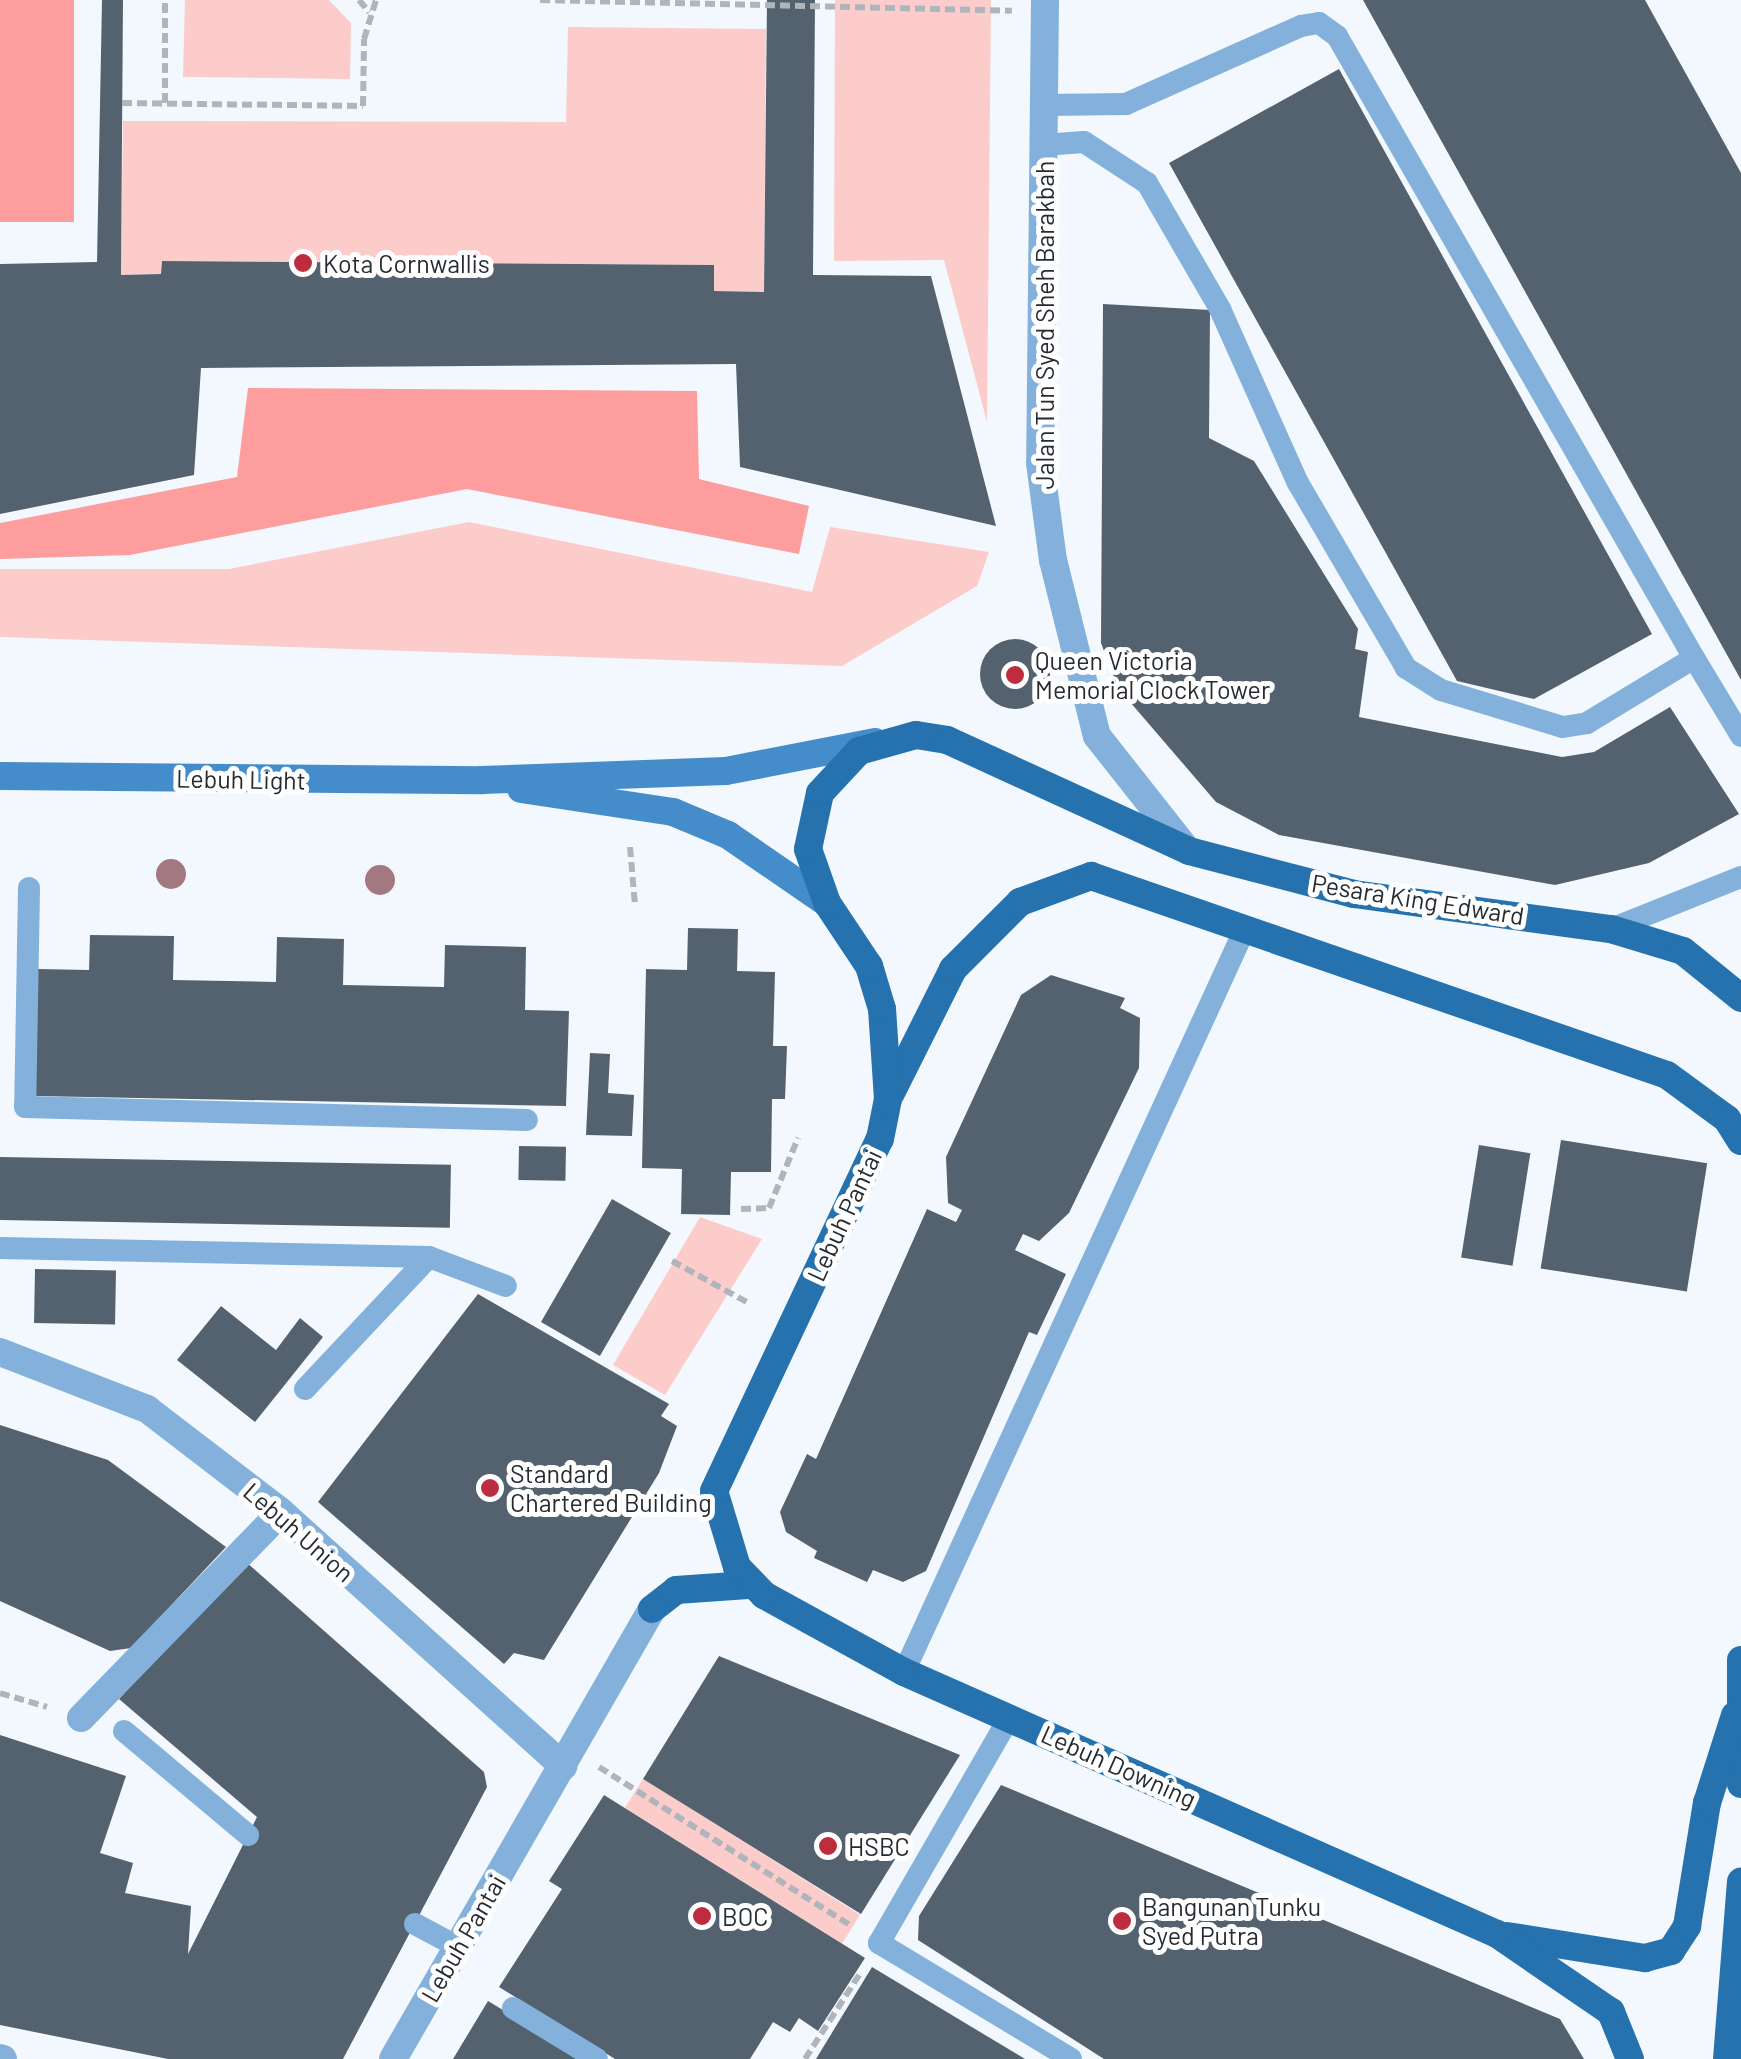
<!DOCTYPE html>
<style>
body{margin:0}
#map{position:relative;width:1741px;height:2059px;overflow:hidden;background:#f2f8fe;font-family:Barlow,sans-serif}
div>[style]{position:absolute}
.green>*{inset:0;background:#fcccca;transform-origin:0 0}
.water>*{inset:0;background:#fd9d9d;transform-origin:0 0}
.building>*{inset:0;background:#54616e;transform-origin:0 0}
.round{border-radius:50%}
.path>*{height:6px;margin-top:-3px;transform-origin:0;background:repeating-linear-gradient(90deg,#afb5bb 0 10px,transparent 0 15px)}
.service>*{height:22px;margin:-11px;padding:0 11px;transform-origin:11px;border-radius:11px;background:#83b1db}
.pedestrian>*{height:28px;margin:-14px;padding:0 14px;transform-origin:14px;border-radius:14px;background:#83b1db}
.minor>*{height:28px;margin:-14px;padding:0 14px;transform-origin:14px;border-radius:14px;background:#83b1db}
.tertiary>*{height:28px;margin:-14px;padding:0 14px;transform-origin:14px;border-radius:14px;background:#83b1db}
.secondary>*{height:28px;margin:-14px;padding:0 14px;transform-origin:14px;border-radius:14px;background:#448dca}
.primary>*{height:28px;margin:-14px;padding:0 14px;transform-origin:14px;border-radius:14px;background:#2672ae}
.trees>*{width:30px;height:30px;margin:-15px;border-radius:50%;background:#a47881}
.dots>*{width:28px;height:28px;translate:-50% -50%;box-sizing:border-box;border:5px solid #fff;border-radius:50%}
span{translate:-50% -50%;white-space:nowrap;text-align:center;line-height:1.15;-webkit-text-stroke:10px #fff;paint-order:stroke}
.poi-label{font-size:25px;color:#252b30}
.left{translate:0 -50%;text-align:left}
.street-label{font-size:25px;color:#252b30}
</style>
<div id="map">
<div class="green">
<div style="clip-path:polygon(185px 0,329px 0,351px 23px,350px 79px,183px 77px)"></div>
<div style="clip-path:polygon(835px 0,991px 0,987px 422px,944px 260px,834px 261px)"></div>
<div style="clip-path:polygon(568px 27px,766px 29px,764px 292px,714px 291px,714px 265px,162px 261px,161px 274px,121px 275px,123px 121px,566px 122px)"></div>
<div style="clip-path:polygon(469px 522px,812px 592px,830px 527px,989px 552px,977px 586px,842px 666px,0 637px,0 569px,229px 569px)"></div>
<div style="clip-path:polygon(700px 1217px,762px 1239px,665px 1395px,613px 1365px)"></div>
<div style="left:643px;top:1779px;width:256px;height:34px;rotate:32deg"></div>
</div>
<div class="water">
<div style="left:0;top:0;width:74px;height:222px"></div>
<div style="clip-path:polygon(248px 388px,697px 391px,699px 479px,809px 506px,799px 554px,467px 489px,130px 555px,0 559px,0 523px,237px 477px)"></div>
</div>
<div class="building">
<div style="clip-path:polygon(102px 0,123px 0,121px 275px,161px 274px,162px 261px,714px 265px,714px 291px,764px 292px,767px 0,815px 0,813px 275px,931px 276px,996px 526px,740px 467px,736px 364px,201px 368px,194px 475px,0 514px,0 264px,97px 262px)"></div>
<div style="clip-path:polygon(1363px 0,1645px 0,1741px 173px,1741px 680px)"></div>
<div style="clip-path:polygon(1339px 69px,1652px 634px,1534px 699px,1457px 681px,1169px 163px)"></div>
<div style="clip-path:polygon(1103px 304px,1210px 310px,1209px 438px,1254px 461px,1358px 629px,1355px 649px,1368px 652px,1359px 717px,1562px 757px,1594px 752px,1670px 707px,1739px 814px,1649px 863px,1555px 885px,1279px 835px,1216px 802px,1118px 688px,1101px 643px)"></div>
<div class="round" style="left:980px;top:639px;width:70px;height:70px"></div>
<div style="clip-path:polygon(688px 928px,738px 929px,737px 971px,775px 972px,773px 1046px,787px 1046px,785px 1099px,772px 1099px,771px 1172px,731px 1172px,730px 1215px,681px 1214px,682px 1169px,642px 1168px,646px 969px,687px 970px)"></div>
<div style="clip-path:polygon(90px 935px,174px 936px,173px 980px,276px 982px,277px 937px,344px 939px,343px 985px,444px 987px,445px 945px,526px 947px,525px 1010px,569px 1011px,566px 1106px,35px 1096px,38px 969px,89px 970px)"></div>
<div style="clip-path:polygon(1051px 975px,1125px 998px,1120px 1008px,1140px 1018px,1139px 1068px,1069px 1213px,1039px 1241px,1023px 1234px,1015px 1250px,1066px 1274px,1037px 1335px,1029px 1332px,926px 1571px,903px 1582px,873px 1570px,867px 1582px,814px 1558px,817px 1551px,786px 1532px,780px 1512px,807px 1454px,816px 1459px,927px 1209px,956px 1222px,962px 1210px,948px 1203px,946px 1157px,1021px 995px)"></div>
<div style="clip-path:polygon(590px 1053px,610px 1054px,608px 1093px,634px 1095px,632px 1136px,586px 1135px)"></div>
<div style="left:1561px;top:1140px;width:148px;height:130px;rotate:9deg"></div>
<div style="left:1479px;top:1145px;width:52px;height:114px;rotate:9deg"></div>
<div style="left:519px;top:1146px;width:47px;height:34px;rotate:1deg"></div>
<div style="left:0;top:1157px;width:451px;height:63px;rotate:1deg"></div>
<div style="left:612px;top:1199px;width:68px;height:142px;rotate:30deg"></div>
<div style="left:35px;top:1269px;width:81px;height:54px;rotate:1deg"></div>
<div style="clip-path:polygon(478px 1294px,669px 1404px,661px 1416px,677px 1426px,659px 1473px,544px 1660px,514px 1653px,504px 1664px,318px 1502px)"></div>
<div style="clip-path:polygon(221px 1306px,276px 1350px,300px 1318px,323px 1337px,255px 1422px,177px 1360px)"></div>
<div style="clip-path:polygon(0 1425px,108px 1460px,226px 1547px,131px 1648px,110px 1651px,0 1601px)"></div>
<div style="clip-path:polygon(245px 1561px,484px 1772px,487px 1787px,343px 2059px,168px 2059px,0 2025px,0 1735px,126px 1776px,100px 1853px,133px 1863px,125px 1893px,191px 1906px,188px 1954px,257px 1817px,119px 1699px)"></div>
<div style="clip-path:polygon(719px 1656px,960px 1755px,861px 1914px,643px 1779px)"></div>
<div style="clip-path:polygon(1001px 1785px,1560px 2019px,1584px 2059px,1104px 2059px,918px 1940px,919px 1916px)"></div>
<div style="clip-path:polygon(604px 1795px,865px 1958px,818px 2031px,799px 2018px,790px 2032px,773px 2022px,750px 2059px,615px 2059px,499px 1987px,562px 1889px,549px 1881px)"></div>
<div style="clip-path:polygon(872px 1967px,1025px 2059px,816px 2059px)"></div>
<div style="clip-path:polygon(488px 2001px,584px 2059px,453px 2059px)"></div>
</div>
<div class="path">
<div style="left:359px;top:0;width:16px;rotate:50deg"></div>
<div style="left:540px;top:0;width:472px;rotate:1.3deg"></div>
<div style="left:122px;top:103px;width:241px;rotate:0.7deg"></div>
<div style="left:363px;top:106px;width:67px;rotate:-89.1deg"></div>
<div style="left:364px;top:39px;width:41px;rotate:-72.9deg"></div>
<div style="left:165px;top:103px;width:103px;rotate:-90deg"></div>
<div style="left:630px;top:847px;width:58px;rotate:85.1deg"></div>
<div style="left:741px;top:1209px;width:28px;rotate:-2deg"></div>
<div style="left:769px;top:1208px;width:76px;rotate:-67.5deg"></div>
<div style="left:672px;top:1261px;width:85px;rotate:28.7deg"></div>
<div style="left:0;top:1693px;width:49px;rotate:16.6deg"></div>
<div style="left:599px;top:1767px;width:298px;rotate:32.2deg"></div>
<div style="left:805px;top:2059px;width:103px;rotate:-57.2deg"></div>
</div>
<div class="service">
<div style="left:1043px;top:145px;width:41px;rotate:-4.2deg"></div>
<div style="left:1084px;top:142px;width:75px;rotate:33.1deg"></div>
<div style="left:1147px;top:183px;width:146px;rotate:59.9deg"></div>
<div style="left:1220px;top:309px;width:191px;rotate:65.9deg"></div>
<div style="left:1298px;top:483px;width:214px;rotate:59.7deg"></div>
<div style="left:1406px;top:668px;width:41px;rotate:32.2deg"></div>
<div style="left:1441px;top:690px;width:127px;rotate:16.9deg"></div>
<div style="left:1563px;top:727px;width:24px;rotate:-9deg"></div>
<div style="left:1587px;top:723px;width:125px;rotate:-31.3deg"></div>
<div style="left:1694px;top:658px;width:717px;rotate:-119.85deg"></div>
<div style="left:1337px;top:36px;width:22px;rotate:-144deg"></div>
<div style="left:1319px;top:23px;width:18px;rotate:171deg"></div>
<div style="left:1301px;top:26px;width:192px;rotate:156deg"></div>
<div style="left:1126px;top:104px;width:80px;rotate:179.3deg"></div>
<div style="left:1694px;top:658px;width:91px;rotate:58.9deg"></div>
<div style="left:29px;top:888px;width:219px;rotate:91deg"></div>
<div style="left:25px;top:1107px;width:502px;rotate:1.48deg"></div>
<div style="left:1611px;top:929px;width:140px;rotate:-21.8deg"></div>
<div style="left:0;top:1248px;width:429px;rotate:1.2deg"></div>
<div style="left:429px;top:1257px;width:82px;rotate:20.6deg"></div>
<div style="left:305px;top:1389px;width:181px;rotate:-46.8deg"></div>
<div style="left:904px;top:1672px;width:813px;rotate:-65.36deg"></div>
<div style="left:1009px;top:1718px;width:260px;rotate:120deg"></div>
<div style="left:879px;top:1943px;width:224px;rotate:31.1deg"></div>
<div style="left:124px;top:1731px;width:162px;rotate:40deg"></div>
<div style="left:415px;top:1924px;width:49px;rotate:28.1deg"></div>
<div style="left:513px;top:2008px;width:98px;rotate:31.3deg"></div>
</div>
<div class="pedestrian">
<div style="left:81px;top:1718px;width:287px;rotate:-45.8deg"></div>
</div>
<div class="minor">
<div style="left:0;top:1352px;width:158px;rotate:21.2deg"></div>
<div style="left:147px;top:1409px;width:169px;rotate:37.5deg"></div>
<div style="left:281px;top:1512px;width:380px;rotate:42deg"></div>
<div style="left:0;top:2058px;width:3px;rotate:18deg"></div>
</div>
<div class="tertiary">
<div style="left:1045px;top:0;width:463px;rotate:90.6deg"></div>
<div style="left:1040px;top:463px;width:98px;rotate:82.4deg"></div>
<div style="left:1053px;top:560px;width:181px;rotate:76deg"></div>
<div style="left:1097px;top:736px;width:139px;rotate:51.7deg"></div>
<div style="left:393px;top:2059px;width:519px;rotate:-60.08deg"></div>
</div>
<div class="secondary">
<div style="left:0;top:776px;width:482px;rotate:0.5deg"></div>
<div style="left:482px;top:780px;width:244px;rotate:-2.1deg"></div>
<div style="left:726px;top:771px;width:152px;rotate:-11deg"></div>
<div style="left:521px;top:789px;width:154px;rotate:8.6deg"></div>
<div style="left:673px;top:812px;width:60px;rotate:22.7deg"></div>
<div style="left:728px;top:835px;width:120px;rotate:34.5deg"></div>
</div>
<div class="primary">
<div style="left:891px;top:1093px;width:139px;rotate:-63.4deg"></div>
<div style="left:953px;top:969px;width:95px;rotate:-45deg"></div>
<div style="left:1020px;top:902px;width:76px;rotate:-20.1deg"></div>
<div style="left:1091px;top:876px;width:609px;rotate:19.06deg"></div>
<div style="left:1667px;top:1075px;width:74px;rotate:36.3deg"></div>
<div style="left:1727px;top:1119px;width:26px;rotate:58deg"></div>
<div style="left:652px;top:1609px;width:31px;rotate:-38deg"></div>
<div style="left:676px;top:1590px;width:72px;rotate:-4deg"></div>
<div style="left:1741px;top:1660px;width:124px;rotate:90deg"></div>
<div style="left:1507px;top:1936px;width:140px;rotate:9.1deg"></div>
<div style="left:1645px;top:1958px;width:27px;rotate:-15deg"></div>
<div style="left:1671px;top:1951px;width:30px;rotate:-57deg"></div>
<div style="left:1687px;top:1926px;width:125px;rotate:-80.8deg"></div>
<div style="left:1707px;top:1803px;width:92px;rotate:-72.3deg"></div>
<div style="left:1630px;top:2059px;width:51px;rotate:-112deg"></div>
<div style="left:1611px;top:2012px;width:138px;rotate:-145.6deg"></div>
<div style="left:1497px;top:1934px;width:648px;rotate:-156.16deg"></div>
<div style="left:904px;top:1672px;width:160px;rotate:-151.2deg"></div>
<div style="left:764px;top:1595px;width:39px;rotate:-134deg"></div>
<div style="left:737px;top:1567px;width:79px;rotate:-106.8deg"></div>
<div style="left:714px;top:1491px;width:389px;rotate:-64.8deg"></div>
<div style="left:880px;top:1139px;width:41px;rotate:-78.7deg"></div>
<div style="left:888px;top:1099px;width:90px;rotate:-93.8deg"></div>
<div style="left:882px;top:1009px;width:45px;rotate:-106.8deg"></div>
<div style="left:869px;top:966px;width:76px;rotate:-123.7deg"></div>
<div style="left:827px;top:903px;width:57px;rotate:-109.4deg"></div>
<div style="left:808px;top:849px;width:57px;rotate:-77.9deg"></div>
<div style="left:820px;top:793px;width:57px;rotate:-47.1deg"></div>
<div style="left:859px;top:751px;width:59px;rotate:-15.7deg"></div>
<div style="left:916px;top:735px;width:31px;rotate:9deg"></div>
<div style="left:947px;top:740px;width:266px;rotate:24.6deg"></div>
<div style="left:1189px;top:851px;width:171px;rotate:14.6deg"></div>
<div style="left:1354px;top:894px;width:259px;rotate:7.8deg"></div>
<div style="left:1611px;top:929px;width:75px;rotate:17deg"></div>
<div style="left:1683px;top:951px;width:75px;rotate:39deg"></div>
<div style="left:1727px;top:2059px;width:178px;rotate:-85.5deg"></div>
</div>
<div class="trees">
<div style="left:171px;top:874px"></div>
<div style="left:380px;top:880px"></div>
</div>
<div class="dots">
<div style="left:303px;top:263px;background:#be2d3d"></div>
<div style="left:1015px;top:675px;background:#be2d3d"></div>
<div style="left:490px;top:1488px;background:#be2d3d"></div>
<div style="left:828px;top:1846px;background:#be2d3d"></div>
<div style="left:702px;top:1916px;background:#be2d3d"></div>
<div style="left:1122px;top:1921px;background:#be2d3d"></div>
</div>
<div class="poi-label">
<span class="left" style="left:323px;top:263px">Kota Cornwallis</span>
<span class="left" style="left:1035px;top:675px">Queen Victoria<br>Memorial Clock Tower</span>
<span class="left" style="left:510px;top:1488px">Standard<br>Chartered Building</span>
<span class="left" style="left:848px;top:1846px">HSBC</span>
<span class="left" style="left:1142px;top:1921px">Bangunan Tunku<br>Syed Putra</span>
<span class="left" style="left:722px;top:1916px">BOC</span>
</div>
<div class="street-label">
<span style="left:1044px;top:325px;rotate:-90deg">Jalan Tun Syed Sheh Barakbah</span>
<span style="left:241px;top:779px;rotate:1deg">Lebuh Light</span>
<span style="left:1418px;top:899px;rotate:9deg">Pesara King Edward</span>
<span style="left:844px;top:1215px;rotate:-65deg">Lebuh Pantai</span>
<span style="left:299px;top:1532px;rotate:41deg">Lebuh Union</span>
<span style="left:1119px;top:1766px;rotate:24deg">Lebuh Downing</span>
<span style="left:463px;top:1938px;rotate:-60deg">Lebuh Pantai</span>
</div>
</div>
